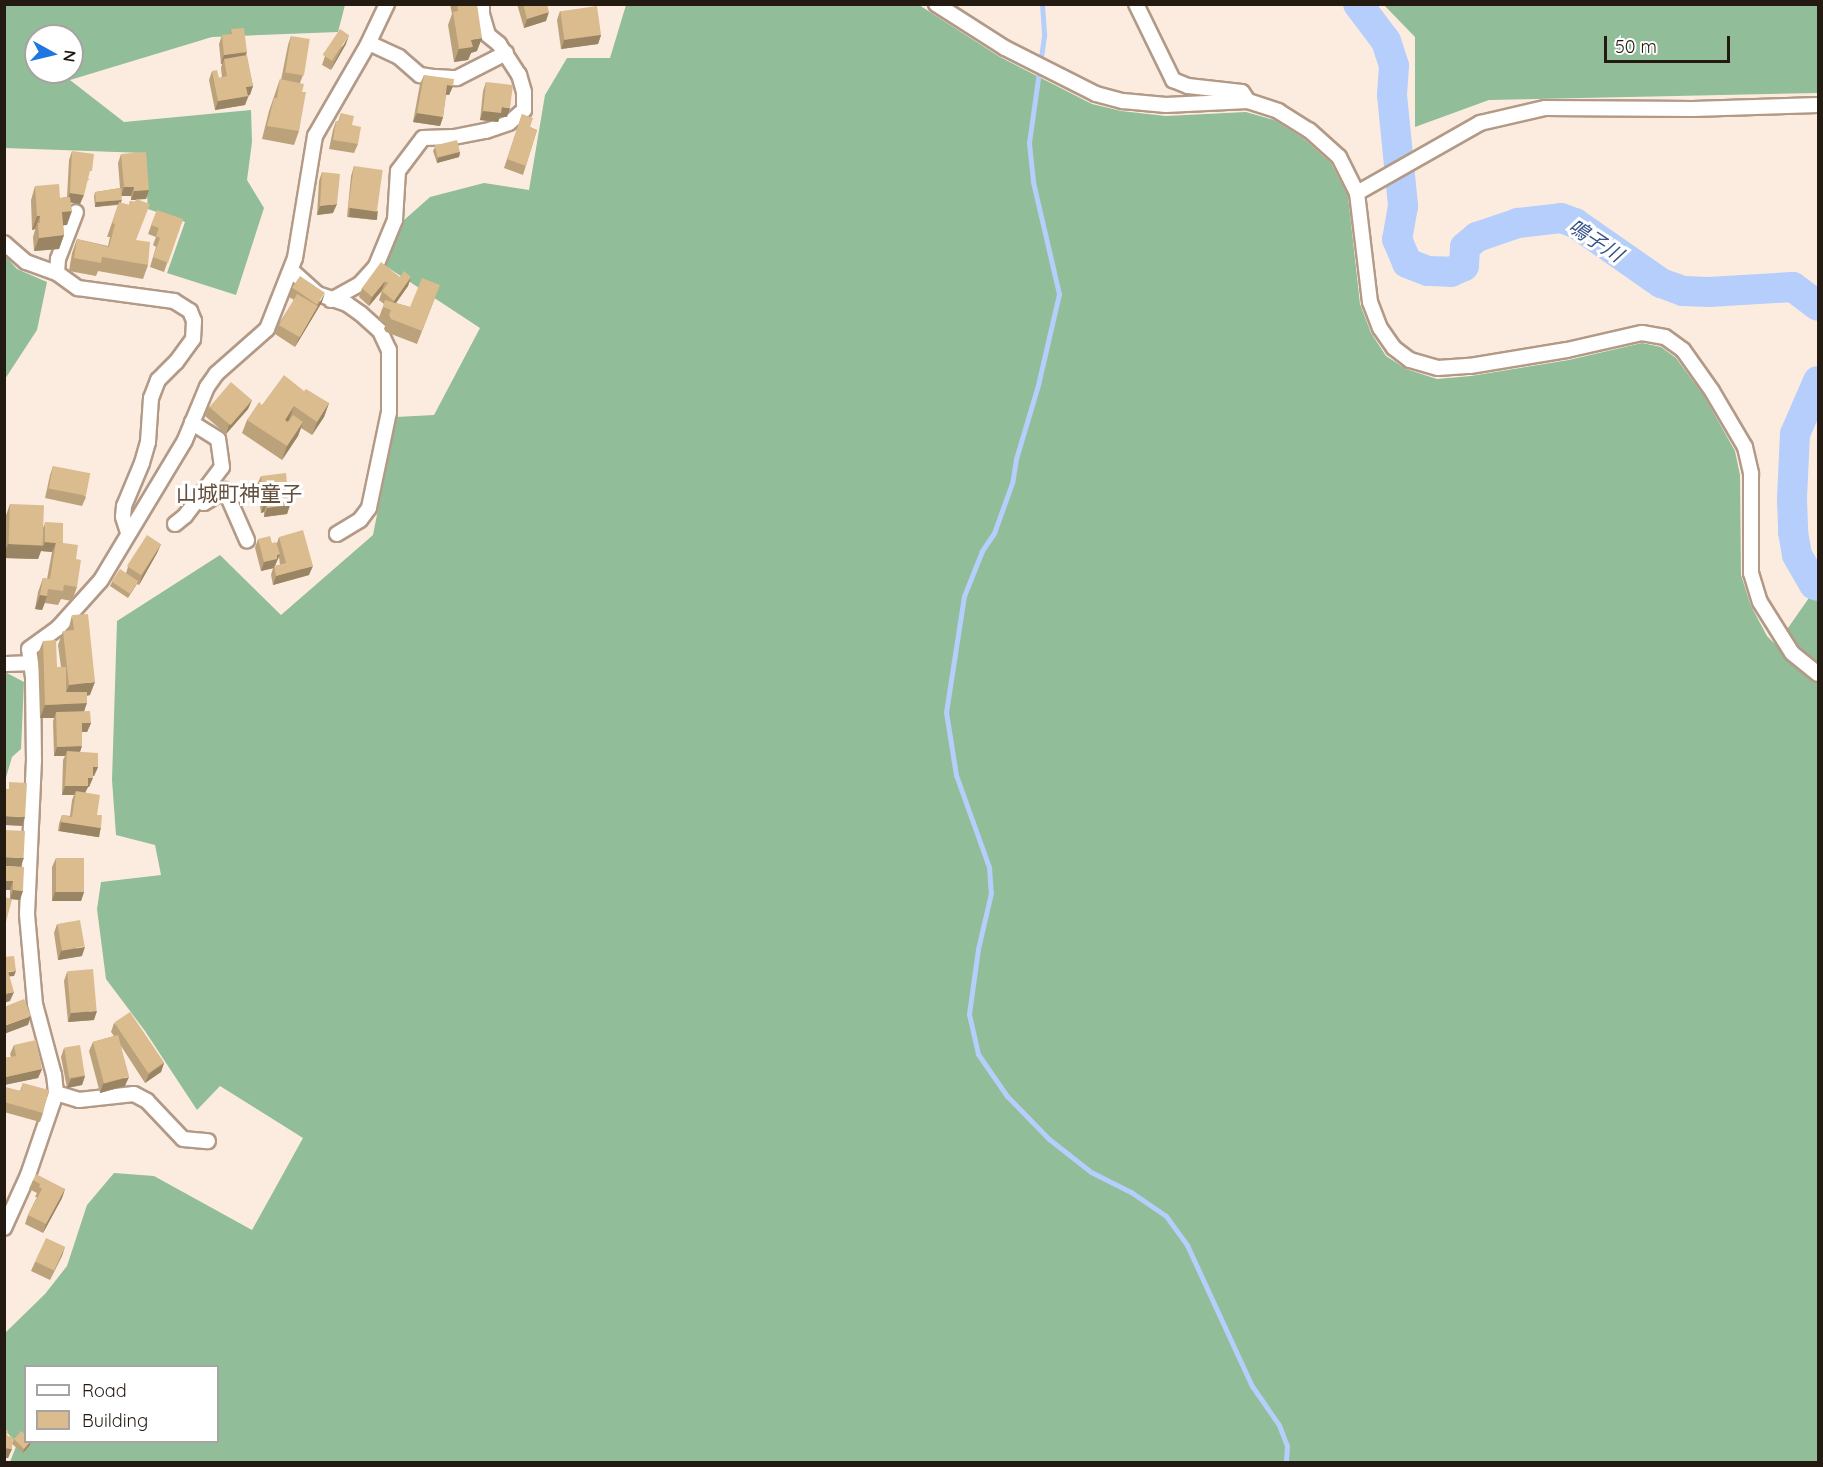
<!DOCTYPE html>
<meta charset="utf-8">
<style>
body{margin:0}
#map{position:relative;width:1823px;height:1467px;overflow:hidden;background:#fcece0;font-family:Quicksand,"Noto Sans JP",sans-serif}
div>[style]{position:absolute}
.forest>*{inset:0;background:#91bd99}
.stream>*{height:5px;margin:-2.5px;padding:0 2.5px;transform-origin:2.5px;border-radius:2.5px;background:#b5cefb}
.river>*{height:30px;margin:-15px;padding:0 15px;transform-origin:15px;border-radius:15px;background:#b5cefb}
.roads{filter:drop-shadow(2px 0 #b39a86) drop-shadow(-2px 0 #b39a86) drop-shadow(0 2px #b39a86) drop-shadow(0 -2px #b39a86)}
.minor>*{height:14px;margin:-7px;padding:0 7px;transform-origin:7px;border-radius:7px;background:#fff}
.wall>*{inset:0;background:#bba27b}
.shaded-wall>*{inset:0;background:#998464;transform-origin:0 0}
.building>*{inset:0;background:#dabc8f;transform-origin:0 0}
span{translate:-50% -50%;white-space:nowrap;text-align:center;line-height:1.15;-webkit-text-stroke:6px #fff;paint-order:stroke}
.water-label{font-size:20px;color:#38548d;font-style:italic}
.quarter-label{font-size:21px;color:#644f3c}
.frame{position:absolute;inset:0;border:6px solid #231a12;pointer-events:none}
.legend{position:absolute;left:24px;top:1365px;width:195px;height:78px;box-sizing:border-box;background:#fff;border:2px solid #a7a3a0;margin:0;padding:8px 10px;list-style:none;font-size:18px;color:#231a12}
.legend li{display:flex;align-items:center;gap:12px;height:30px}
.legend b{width:30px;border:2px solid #a7a3a0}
.north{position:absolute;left:24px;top:24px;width:60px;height:60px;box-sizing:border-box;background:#fff;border:2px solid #a7a3a0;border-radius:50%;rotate:98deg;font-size:16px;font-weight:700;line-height:24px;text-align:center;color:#231a12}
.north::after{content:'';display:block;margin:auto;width:21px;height:27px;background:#1e77e1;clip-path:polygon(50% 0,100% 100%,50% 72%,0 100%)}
.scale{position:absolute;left:1604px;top:36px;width:126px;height:27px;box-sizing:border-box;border:3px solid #231a12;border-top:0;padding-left:8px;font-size:18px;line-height:21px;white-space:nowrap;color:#231a12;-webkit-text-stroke:4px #fff;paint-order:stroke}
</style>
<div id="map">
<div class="forest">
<div style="clip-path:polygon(evenodd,5px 5px,345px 5px,338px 32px,212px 37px,70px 80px,124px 122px,251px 110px,252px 142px,247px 180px,264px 208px,236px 295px,167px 273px,185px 222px,148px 209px,144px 153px,5px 148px,5px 5px,36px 36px,72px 36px,72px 72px,36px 72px,36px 36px)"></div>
<div style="clip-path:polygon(evenodd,626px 5px,919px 5px,1000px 57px,1092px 104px,1121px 111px,1166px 116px,1246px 112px,1274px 120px,1303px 138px,1331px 163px,1348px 196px,1360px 304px,1371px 333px,1386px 356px,1406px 369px,1437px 379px,1471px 376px,1569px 360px,1642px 343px,1661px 347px,1676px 358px,1704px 396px,1735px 451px,1740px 475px,1741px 575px,1751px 606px,1767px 636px,1776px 645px,1818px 585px,1818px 1462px,10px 1462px,17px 1444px,5px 1430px,5px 1333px,45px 1294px,67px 1266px,87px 1205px,114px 1173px,154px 1176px,252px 1230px,303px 1138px,220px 1086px,197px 1110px,145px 1031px,106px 979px,97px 909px,101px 882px,161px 875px,155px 845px,116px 835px,112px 780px,117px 621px,220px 555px,281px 615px,373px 535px,396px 417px,434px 415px,480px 328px,381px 263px,403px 221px,430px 197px,484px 183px,529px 190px,545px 95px,567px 58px,610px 58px,626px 5px,26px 1366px,218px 1366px,218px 1442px,26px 1442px,26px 1366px)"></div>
<div style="clip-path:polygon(1384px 5px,1818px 5px,1818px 93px,1489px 100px,1415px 127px,1415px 37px)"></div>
<div style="clip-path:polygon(5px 256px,17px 269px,47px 282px,37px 330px,5px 379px)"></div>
<div style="clip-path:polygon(5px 672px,24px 682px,21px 749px,12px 757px,5px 781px)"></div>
</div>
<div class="stream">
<div style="left:1042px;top:4px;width:32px;rotate:86deg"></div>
<div style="left:1044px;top:36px;width:108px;rotate:98deg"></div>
<div style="left:1029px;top:143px;width:39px;rotate:84deg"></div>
<div style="left:1033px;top:182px;width:115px;rotate:76.9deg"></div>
<div style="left:1059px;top:294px;width:93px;rotate:103deg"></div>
<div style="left:1038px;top:385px;width:77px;rotate:106.6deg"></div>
<div style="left:1016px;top:459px;width:24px;rotate:99deg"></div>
<div style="left:1012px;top:483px;width:53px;rotate:109.8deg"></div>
<div style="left:994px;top:533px;width:22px;rotate:124deg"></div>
<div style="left:982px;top:551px;width:48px;rotate:111.8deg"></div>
<div style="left:964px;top:596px;width:117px;rotate:98.8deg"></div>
<div style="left:946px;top:712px;width:64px;rotate:81deg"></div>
<div style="left:956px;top:775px;width:98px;rotate:70.3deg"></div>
<div style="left:989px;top:867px;width:26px;rotate:86deg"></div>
<div style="left:991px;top:893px;width:57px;rotate:103.1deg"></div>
<div style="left:978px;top:949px;width:66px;rotate:97.9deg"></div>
<div style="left:969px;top:1014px;width:41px;rotate:77.3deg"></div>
<div style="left:978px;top:1054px;width:51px;rotate:55.4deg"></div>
<div style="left:1007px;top:1096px;width:60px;rotate:45.7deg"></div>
<div style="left:1049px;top:1139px;width:53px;rotate:38.2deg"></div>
<div style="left:1091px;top:1172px;width:45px;rotate:26.6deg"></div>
<div style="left:1131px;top:1192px;width:42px;rotate:34.4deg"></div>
<div style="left:1166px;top:1216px;width:36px;rotate:54deg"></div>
<div style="left:1187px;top:1245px;width:155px;rotate:65.3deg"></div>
<div style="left:1252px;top:1386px;width:47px;rotate:55.3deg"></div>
<div style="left:1279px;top:1425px;width:22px;rotate:69deg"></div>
<div style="left:1287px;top:1446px;width:16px;rotate:94deg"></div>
</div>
<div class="river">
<div style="left:1358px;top:4px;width:46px;rotate:52.9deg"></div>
<div style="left:1386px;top:41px;width:26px;rotate:72deg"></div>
<div style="left:1394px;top:66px;width:29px;rotate:94deg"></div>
<div style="left:1392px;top:95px;width:112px;rotate:84.3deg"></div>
<div style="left:1403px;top:206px;width:34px;rotate:100deg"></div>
<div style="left:1397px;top:239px;width:26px;rotate:67deg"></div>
<div style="left:1407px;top:263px;width:22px;rotate:21deg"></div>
<div style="left:1428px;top:271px;width:23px;rotate:2deg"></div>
<div style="left:1451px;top:272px;width:14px;rotate:-25deg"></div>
<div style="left:1464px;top:266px;width:19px;rotate:-87deg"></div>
<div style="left:1465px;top:247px;width:16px;rotate:-40deg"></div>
<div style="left:1477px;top:237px;width:43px;rotate:-18.9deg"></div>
<div style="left:1518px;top:223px;width:43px;rotate:-6.6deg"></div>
<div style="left:1561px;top:218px;width:15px;rotate:20deg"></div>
<div style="left:1575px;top:223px;width:105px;rotate:34.9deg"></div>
<div style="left:1661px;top:283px;width:23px;rotate:20deg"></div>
<div style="left:1683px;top:291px;width:26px;rotate:2deg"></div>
<div style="left:1709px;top:292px;width:84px;rotate:-3.4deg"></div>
<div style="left:1793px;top:287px;width:31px;rotate:37deg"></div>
<div style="left:1818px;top:381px;width:58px;rotate:113.5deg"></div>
<div style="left:1795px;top:434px;width:64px;rotate:92.7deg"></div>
<div style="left:1792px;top:498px;width:34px;rotate:88deg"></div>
<div style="left:1793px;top:532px;width:23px;rotate:80deg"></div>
<div style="left:1797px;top:555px;width:34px;rotate:60deg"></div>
<div style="left:1814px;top:584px;width:4px;rotate:27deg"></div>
</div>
<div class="roads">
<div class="minor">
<div style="left:936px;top:4px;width:82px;rotate:32.5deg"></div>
<div style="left:1005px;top:48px;width:102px;rotate:26.8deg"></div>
<div style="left:1096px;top:94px;width:28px;rotate:15deg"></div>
<div style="left:1123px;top:101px;width:43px;rotate:5.3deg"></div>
<div style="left:1166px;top:105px;width:82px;rotate:-2.8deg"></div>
<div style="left:1248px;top:101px;width:32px;rotate:18deg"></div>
<div style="left:1278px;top:111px;width:36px;rotate:32deg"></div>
<div style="left:1309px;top:130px;width:40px;rotate:42deg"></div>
<div style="left:1339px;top:157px;width:40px;rotate:63.4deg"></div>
<div style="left:1357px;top:193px;width:110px;rotate:83.2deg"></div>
<div style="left:1370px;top:302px;width:28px;rotate:69deg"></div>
<div style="left:1380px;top:328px;width:24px;rotate:55deg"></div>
<div style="left:1394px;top:348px;width:20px;rotate:37deg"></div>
<div style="left:1410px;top:360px;width:29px;rotate:16deg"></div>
<div style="left:1438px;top:368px;width:32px;rotate:-4deg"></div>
<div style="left:1470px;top:366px;width:98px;rotate:-9.4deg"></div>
<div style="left:1567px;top:350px;width:77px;rotate:-12.8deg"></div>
<div style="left:1642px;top:333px;width:23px;rotate:10deg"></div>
<div style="left:1665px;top:337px;width:22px;rotate:36deg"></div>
<div style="left:1683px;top:350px;width:50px;rotate:54.7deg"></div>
<div style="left:1712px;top:391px;width:65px;rotate:59.5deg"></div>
<div style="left:1745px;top:447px;width:28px;rotate:77deg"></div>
<div style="left:1751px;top:474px;width:99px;rotate:90deg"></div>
<div style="left:1751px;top:573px;width:30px;rotate:73deg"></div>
<div style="left:1760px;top:602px;width:60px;rotate:57.9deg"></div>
<div style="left:1792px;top:653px;width:33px;rotate:39deg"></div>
<div style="left:1136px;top:4px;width:85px;rotate:64deg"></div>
<div style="left:1173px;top:80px;width:16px;rotate:22deg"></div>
<div style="left:1188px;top:86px;width:54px;rotate:6.3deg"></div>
<div style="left:1242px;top:92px;width:11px;rotate:56deg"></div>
<div style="left:369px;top:43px;width:33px;rotate:25deg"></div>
<div style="left:399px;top:57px;width:28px;rotate:41deg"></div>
<div style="left:420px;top:75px;width:15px;rotate:8deg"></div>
<div style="left:435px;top:77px;width:22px;rotate:3deg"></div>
<div style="left:457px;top:78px;width:55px;rotate:-27deg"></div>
<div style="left:1357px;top:193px;width:142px;rotate:-29.6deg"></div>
<div style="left:1480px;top:123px;width:67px;rotate:-13deg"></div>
<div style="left:1545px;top:108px;width:148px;rotate:0.4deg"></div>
<div style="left:1693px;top:109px;width:125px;rotate:-1.8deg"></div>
<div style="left:4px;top:243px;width:29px;rotate:41deg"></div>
<div style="left:26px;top:262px;width:33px;rotate:20deg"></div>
<div style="left:57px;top:273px;width:26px;rotate:36deg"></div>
<div style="left:78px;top:288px;width:97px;rotate:7.7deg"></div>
<div style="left:174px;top:301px;width:19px;rotate:32deg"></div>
<div style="left:190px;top:311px;width:11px;rotate:68deg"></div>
<div style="left:194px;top:321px;width:18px;rotate:93deg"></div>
<div style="left:193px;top:339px;width:29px;rotate:126deg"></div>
<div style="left:176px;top:362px;width:25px;rotate:135deg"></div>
<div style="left:158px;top:380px;width:19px;rotate:111deg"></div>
<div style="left:151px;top:398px;width:44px;rotate:93.9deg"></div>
<div style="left:148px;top:442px;width:22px;rotate:106deg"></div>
<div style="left:142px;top:463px;width:47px;rotate:112.7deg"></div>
<div style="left:124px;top:506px;width:11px;rotate:95deg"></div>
<div style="left:123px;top:517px;width:16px;rotate:72deg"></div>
<div style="left:291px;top:270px;width:36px;rotate:42deg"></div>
<div style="left:318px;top:294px;width:31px;rotate:19deg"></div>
<div style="left:347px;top:304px;width:16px;rotate:35deg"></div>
<div style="left:360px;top:313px;width:27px;rotate:42deg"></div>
<div style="left:380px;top:331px;width:21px;rotate:65deg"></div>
<div style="left:389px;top:350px;width:62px;rotate:90deg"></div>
<div style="left:389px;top:412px;width:98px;rotate:101.8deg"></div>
<div style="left:369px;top:508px;width:15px;rotate:127deg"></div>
<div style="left:360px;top:520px;width:27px;rotate:149deg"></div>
<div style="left:57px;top:273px;width:14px;rotate:-86deg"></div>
<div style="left:58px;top:259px;width:50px;rotate:-69deg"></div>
<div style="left:331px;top:300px;width:33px;rotate:-29deg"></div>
<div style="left:360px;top:284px;width:24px;rotate:-48deg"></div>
<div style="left:376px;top:266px;width:50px;rotate:-67.6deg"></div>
<div style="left:395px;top:220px;width:49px;rotate:-86.5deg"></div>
<div style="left:398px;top:171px;width:41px;rotate:-52.9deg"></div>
<div style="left:423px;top:138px;width:31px;rotate:-2deg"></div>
<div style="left:454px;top:137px;width:33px;rotate:-11deg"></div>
<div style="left:486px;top:131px;width:24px;rotate:-19deg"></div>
<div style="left:509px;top:123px;width:20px;rotate:-41deg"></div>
<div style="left:524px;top:110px;width:18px;rotate:-90deg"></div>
<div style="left:524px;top:92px;width:18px;rotate:-106deg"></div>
<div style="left:519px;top:75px;width:37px;rotate:-123deg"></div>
<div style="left:499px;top:44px;width:14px;rotate:-141deg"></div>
<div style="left:488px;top:35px;width:22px;rotate:-106deg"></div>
<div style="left:482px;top:14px;width:10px;rotate:-90deg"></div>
<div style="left:197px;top:501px;width:7px;rotate:16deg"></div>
<div style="left:204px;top:503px;width:25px;rotate:-32deg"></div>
<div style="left:225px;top:490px;width:55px;rotate:66.3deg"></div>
<div style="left:175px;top:524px;width:13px;rotate:-39deg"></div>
<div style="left:185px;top:516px;width:61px;rotate:-52.9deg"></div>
<div style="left:222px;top:467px;width:28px;rotate:-98deg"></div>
<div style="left:218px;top:439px;width:31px;rotate:-148deg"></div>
<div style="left:4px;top:664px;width:25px;rotate:-2deg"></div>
<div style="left:56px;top:1093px;width:24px;rotate:17deg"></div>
<div style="left:79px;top:1100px;width:55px;rotate:-6.2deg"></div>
<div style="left:134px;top:1094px;width:15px;rotate:28deg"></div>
<div style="left:147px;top:1101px;width:52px;rotate:46.5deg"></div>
<div style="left:183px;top:1139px;width:25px;rotate:5deg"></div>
<div style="left:4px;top:1228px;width:58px;rotate:-65.6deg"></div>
<div style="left:28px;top:1175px;width:87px;rotate:-71.1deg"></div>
<div style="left:56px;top:1093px;width:18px;rotate:-96deg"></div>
<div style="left:54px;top:1075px;width:73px;rotate:-105deg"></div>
<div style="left:35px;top:1004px;width:90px;rotate:-95.1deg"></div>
<div style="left:27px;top:914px;width:153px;rotate:-87.4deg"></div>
<div style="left:34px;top:761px;width:84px;rotate:-90.7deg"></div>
<div style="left:33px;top:677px;width:28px;rotate:-98deg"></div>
<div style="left:29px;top:649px;width:36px;rotate:-36deg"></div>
<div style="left:58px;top:628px;width:64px;rotate:-48.1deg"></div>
<div style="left:101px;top:580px;width:163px;rotate:-59deg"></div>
<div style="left:185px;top:440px;width:57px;rotate:-67.5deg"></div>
<div style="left:207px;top:387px;width:16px;rotate:-55deg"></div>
<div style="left:216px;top:374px;width:68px;rotate:-41.4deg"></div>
<div style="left:267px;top:329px;width:76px;rotate:-68.5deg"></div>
<div style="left:295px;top:258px;width:124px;rotate:-80.7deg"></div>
<div style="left:315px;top:136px;width:104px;rotate:-60deg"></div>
<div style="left:367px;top:46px;width:47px;rotate:-64.5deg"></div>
</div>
</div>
<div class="wall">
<div style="clip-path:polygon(450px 4px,477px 4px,477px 51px,471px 53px,468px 60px,454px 62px,448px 25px,452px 14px)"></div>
<div style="clip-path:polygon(517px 4px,547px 4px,546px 21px,524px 28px)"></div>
<div style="clip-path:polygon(560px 11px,601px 35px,598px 44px,561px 49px,557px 20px)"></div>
<div style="clip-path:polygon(231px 29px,246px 55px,253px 86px,245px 105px,215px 110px,209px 80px,212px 71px,219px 78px,222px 77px,221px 68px,222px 64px,221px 64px,219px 44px,222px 35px,229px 35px)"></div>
<div style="clip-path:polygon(291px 36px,303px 75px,300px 83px,302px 92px,299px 131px,294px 145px,262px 139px,269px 111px,280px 79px,281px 80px,288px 45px)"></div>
<div style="clip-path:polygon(346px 44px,331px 70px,322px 65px,325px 56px)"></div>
<div style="clip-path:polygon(424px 75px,453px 86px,449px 95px,446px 95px,443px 117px,440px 126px,413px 122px,420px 84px)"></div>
<div style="clip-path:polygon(486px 82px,507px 117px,500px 117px,498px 122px,480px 120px,483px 91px)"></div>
<div style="clip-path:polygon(341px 113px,352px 125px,358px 144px,354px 153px,329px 149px,333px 130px,336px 121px,338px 122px)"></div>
<div style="clip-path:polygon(522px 114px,530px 127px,537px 130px,523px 175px,504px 168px)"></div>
<div style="clip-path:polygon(435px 147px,460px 152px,459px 157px,437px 163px,433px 151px)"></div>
<div style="clip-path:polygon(72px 151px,89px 180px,87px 180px,80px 204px,71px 202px,67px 225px,63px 225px,64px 235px,59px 249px,34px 251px,33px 237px,35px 230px,35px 229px,32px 230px,31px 200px,35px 186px,60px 198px,67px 197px,69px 160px)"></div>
<div style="clip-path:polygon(evenodd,121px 154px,149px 190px,146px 199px,138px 199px,136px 240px,148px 265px,143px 279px,98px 271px,96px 276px,69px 271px,72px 253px,77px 239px,108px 246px,110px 237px,107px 237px,118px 205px,95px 207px,94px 196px,95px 192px,120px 188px,118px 163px,121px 154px,121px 196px,131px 196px,131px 200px,136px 200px,135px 202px,130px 201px,129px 205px,121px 203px,121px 196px)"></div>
<div style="clip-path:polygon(354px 166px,375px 220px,347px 217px,351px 176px)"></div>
<div style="clip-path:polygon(322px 172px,333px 213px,317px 215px,319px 181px)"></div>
<div style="clip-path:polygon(157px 210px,183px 219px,164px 272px,150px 267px,156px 247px,153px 245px,156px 237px,148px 234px)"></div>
<div style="clip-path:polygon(400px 277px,411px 277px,408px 286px,396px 303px,410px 307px,440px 285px,417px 344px,386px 332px,384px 329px,386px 323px,378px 320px,384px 304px,379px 300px,382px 291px,369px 306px,359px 297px,362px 288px)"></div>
<div style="clip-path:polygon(293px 288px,322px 302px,295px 347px,275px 334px,278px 325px,294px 300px,289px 297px)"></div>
<div style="clip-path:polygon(304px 391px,329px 403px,324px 417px,312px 435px,301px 428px,298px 436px,282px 460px,242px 433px,247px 420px,262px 405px)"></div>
<div style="clip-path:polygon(252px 400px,248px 409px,226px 434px,205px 416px,209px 407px)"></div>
<div style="clip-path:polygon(53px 466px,86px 497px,82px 506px,45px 498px,50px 475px)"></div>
<div style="clip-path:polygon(261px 476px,287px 483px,292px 505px,290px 505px,287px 514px,264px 517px,264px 512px,261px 513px,257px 485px)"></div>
<div style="clip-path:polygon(10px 504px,44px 527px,45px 522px,76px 559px,77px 587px,72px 601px,61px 599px,58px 605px,45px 603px,42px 610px,35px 609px,38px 592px,43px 578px,47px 579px,52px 552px,41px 551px,41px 550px,38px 559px,4px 558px,5px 518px)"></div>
<div style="clip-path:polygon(evenodd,279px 537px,309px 575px,273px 585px,271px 575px,273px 568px,261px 571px,255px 548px,258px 539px,272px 543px,277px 543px,279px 537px,279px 557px,280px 565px,275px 566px,276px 563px,279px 557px)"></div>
<div style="clip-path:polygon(161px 544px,157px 553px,139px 585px,137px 584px,128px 598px,110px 586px,112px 582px,126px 573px,128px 567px)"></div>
<div style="clip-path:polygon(72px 615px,90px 695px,87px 696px,84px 712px,91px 723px,87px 732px,82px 732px,80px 752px,98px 767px,94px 776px,93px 776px,89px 787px,88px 787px,85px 793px,97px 815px,101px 828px,98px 837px,58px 831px,59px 824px,62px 815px,70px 816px,72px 800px,74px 795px,62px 795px,63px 760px,65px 756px,54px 756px,53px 721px,54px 718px,40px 718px,38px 654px,43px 641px,57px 667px,61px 667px,58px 645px,63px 631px,68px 631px)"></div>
<div style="clip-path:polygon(56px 858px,84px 892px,81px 901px,52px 901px,52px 867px)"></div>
<div style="clip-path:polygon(24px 867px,20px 900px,12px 899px,4px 925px,4px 897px,10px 899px,10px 890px,4px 890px)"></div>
<div style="clip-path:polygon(57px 924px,82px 956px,58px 960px,54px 933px)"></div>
<div style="clip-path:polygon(67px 972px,94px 1020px,68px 1022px,64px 981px)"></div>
<div style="clip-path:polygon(114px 1023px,164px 1063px,161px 1072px,145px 1083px,121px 1046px,125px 1086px,100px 1093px,89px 1051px,93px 1042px,114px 1036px,111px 1032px)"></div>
<div style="clip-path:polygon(14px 1045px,42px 1069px,38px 1078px,4px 1085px,4px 1058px,11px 1057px,10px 1054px)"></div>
<div style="clip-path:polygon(64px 1048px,85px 1076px,82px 1085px,67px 1088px,61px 1057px)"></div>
<div style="clip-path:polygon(23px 1083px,43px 1113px,40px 1122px,4px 1112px,4px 1087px,20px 1091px)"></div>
<div style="clip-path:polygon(33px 1180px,65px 1189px,62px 1198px,43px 1233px,25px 1224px,28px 1215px,37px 1197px,35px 1197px,37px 1193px,29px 1189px)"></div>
<div style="clip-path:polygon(65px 1247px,50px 1280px,31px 1271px,35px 1262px)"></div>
<div style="clip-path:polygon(4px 1430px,12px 1443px,14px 1439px,31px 1442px,30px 1445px,23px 1453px,12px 1444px,8px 1458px,4px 1458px)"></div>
</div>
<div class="shaded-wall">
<div style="clip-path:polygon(549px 12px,546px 21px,524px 28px,527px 19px)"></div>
<div style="clip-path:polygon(349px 35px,346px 44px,331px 70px,335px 61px)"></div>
<div style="clip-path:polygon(601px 35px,598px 44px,561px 49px,564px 40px)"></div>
<div style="clip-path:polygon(482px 38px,477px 51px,471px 53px,468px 60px,454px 62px,459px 49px,471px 40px)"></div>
<div style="clip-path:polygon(247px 52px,244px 61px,224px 59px,222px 64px,221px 64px,224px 55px)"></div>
<div style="clip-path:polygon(447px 85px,453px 86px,449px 95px,444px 94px)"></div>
<div style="clip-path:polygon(253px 86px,250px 95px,243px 96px,246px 87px)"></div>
<div style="clip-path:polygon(248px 96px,245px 105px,215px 110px,218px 101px)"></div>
<div style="clip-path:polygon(502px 107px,510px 108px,507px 117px,500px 117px,498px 122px,480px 120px,483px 111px)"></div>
<div style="clip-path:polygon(417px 113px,443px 117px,440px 126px,413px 122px)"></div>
<div style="clip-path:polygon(460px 152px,459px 157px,437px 163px,438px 158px)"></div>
<div style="clip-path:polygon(124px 187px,134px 187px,131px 196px,121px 196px)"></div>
<div style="clip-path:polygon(149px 190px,146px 199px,131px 200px,134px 191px)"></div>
<div style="clip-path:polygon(70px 193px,84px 195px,80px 204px,67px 202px)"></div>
<div style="clip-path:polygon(122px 200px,120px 204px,95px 207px,96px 202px)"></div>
<div style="clip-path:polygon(337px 204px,333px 213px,317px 215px,320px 206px)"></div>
<div style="left:350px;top:208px;width:28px;height:9px;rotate:6deg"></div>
<div style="clip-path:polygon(72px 211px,67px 225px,57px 226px,62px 212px)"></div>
<div style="clip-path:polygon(37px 216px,40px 216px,35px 229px,32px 230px)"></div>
<div style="clip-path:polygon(64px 235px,59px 249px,34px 251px,39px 238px)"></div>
<div style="clip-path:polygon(411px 277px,408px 286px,391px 310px,394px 301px)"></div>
<div style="clip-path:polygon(385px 281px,382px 290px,369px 306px,372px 297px)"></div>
<div style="clip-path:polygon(325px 293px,322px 302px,295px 347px,299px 338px)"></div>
<div style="clip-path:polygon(252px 400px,248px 409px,226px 434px,229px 425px)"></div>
<div style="clip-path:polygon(329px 403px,324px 417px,312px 435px,317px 422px)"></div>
<div style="clip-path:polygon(294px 406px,289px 420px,280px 433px,285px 420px)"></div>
<div style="clip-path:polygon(303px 422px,298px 436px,282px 460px,287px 446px)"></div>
<div style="clip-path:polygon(295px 496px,292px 505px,290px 505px,287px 514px,264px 517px,267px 508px,289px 497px)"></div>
<div style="clip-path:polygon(267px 503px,264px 512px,261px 513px,264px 504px)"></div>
<div style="clip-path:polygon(45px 542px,56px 543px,52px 552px,41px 551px)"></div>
<div style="clip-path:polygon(8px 544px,43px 546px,38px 559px,4px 558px,4px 554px)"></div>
<div style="clip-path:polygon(161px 544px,157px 553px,139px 585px,142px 576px)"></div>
<div style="clip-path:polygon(280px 554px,274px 568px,261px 571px,264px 562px)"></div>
<div style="clip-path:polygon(313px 566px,309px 575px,273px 585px,276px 576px)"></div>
<div style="clip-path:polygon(40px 595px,47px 596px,42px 610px,35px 609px)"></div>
<div style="clip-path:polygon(95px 682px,90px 695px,64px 698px,69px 685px)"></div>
<div style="clip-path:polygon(87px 703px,82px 717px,56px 712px,54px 718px,40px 718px,45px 705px)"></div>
<div style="clip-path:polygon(82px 723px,91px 723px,87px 732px,78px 732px)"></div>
<div style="clip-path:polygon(82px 746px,79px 755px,67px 751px,65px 756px,54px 756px,57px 747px)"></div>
<div style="clip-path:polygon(93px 767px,98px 767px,94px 776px,90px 776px)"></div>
<div style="clip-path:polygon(88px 778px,93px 778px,89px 787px,88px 787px,84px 795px,76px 791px,74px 795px,62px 795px,65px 786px)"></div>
<div style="clip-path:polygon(4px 816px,25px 817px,22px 826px,4px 825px)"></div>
<div style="left:61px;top:822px;width:40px;height:9px;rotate:9deg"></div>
<div style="clip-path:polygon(4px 857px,24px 858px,20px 867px,4px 866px)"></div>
<div style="clip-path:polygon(4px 881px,13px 881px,10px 890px,4px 890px)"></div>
<div style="clip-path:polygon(13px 890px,23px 891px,20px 900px,10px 899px)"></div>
<div style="clip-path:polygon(55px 892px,84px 892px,81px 901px,52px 901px)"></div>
<div style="clip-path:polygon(85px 947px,82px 956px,58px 960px,61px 951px)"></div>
<div style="clip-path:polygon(16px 971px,14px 976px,4px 977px,4px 973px)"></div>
<div style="clip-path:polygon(14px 992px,10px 1001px,4px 1003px,4px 994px)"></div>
<div style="clip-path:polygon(97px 1011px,94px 1020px,68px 1022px,71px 1013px)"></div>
<div style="clip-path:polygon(31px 1016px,28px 1025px,4px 1034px,4px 1026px)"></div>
<div style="clip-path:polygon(164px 1063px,161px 1072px,145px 1083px,149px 1074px)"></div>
<div style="clip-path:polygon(42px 1069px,38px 1078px,4px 1085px,4px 1082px,6px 1077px)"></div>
<div style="clip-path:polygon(85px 1076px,82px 1085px,67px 1088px,71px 1079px)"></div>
<div style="clip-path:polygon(129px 1077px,125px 1086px,100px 1093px,103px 1084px)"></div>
<div style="clip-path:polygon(65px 1189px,62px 1198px,43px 1233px,46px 1224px)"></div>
<div style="clip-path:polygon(65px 1247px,62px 1256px,50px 1280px,54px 1271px)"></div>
<div style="clip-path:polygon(30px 1442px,30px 1445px,23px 1453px,24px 1449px)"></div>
<div style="clip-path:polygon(4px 1448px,12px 1449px,8px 1458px,4px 1458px)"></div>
</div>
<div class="building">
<div style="clip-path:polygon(457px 4px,477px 4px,482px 38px,471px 40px,473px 47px,459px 49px,453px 12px,458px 11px)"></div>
<div style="clip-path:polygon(523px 4px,547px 4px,549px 12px,527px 19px)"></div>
<div style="left:597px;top:6px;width:29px;height:37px;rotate:82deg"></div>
<div style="clip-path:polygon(244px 28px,247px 52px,224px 55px,222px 35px,232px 34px,231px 29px)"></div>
<div style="left:340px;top:29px;width:11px;height:31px;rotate:34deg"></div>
<div style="left:291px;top:36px;width:19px;height:37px;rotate:9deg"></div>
<div style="clip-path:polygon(247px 55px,253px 86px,246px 87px,248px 96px,218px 101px,212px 71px,217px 70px,219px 78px,227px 76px,224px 59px)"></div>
<div style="clip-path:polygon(424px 75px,454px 79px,453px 86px,447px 85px,443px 117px,417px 113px)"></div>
<div style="clip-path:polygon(280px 79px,304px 84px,302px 92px,306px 92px,299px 131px,267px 126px,274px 98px,277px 98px)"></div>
<div style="clip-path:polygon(486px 82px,513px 85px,510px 108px,502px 107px,501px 113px,483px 111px)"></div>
<div style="clip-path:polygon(341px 113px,354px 116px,352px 125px,361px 127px,358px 144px,333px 140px,336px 121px,339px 122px)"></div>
<div style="clip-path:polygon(522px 114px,533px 118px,530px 127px,537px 130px,526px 166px,507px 159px)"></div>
<div style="left:457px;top:140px;width:12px;height:23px;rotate:76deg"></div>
<div style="clip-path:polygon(72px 151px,94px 154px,92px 171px,90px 171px,84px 195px,70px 193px)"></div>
<div style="clip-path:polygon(146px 152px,149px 190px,134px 191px,134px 187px,124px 187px,121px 154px)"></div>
<div style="left:354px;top:166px;width:29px;height:42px;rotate:8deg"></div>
<div style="clip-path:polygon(322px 172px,340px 174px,337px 204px,320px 206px)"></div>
<div style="clip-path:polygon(59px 184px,60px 198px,70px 197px,72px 211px,62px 212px,64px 235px,39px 238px,38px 223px,40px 223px,40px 216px,37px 216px,35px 186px)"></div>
<div style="clip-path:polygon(121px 188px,122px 200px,96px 202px,95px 192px)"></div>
<div style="clip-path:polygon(136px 199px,150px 204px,136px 240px,150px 242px,148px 265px,102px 257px,101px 263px,74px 258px,77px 239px,109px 247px,115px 224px,112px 223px,119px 202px,129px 205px,130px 201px,136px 202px)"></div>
<div style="clip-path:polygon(157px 210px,183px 219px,168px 263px,153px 257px,160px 238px,156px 236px,159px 228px,151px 225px)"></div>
<div style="clip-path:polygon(381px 262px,400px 277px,404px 271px,411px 277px,394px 301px,382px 291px,388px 283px,385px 281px,372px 297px,362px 288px)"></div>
<div style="left:300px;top:276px;width:30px;height:14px;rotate:34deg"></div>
<div style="clip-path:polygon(422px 278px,440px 285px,422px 331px,391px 319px,389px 315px,391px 310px,383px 307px,385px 300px,410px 307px)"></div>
<div style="left:297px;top:294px;width:24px;height:36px;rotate:30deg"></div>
<div style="clip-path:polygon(284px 375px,304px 391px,306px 389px,329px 403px,317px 422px,294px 406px,285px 420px,288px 422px,293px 415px,303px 422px,287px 446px,247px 420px,259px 402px,262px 405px)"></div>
<div style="left:231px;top:382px;width:28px;height:33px;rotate:41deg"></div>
<div style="left:53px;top:466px;width:38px;height:23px;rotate:11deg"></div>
<div style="clip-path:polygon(286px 473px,287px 483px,294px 482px,295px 496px,289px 497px,290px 505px,267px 508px,267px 503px,264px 504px,261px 476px)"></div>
<div style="left:10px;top:504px;width:34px;height:40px;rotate:2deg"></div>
<div style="clip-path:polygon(45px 522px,63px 523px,63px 543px,56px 542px,56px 543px,45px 542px)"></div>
<div style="clip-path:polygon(303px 530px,313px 566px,276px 576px,274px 566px,286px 563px,279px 537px)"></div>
<div style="left:147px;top:535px;width:17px;height:37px;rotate:33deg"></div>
<div style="clip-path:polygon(270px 536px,272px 543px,276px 542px,280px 554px,277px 555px,277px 559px,264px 562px,258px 539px)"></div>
<div style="clip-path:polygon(56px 542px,78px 545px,76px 559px,81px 560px,77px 587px,64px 585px,63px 591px,48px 589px,47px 596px,40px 595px,43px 578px,50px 579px)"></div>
<div style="left:120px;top:569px;width:22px;height:15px;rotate:34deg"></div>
<div style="clip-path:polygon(88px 614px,95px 682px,69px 685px,63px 631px,74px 630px,72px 615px)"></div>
<div style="clip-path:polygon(56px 640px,57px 667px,66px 667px,66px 692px,87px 692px,87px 703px,45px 705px,43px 641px)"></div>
<div style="clip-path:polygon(90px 711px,91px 723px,82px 723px,82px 746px,57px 747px,56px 712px)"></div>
<div style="clip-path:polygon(67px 751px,98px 753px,98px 767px,93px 767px,93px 778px,88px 778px,88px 786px,65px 786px)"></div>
<div style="clip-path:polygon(9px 782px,27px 783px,25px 817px,4px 816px,4px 789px,9px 789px)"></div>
<div style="clip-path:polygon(76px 791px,100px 795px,97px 815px,102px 815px,101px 828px,61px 822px,62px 815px,72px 817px)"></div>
<div style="left:4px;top:830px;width:21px;height:27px;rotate:3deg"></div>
<div style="left:56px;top:858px;width:28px;height:34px"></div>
<div style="clip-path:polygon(4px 866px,24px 867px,23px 891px,13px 890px,13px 881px,4px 881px)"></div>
<div style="clip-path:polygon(4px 897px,12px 899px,6px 922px,4px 921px)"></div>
<div style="left:80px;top:920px;width:27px;height:23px;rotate:80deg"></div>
<div style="clip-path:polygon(14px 956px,16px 971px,4px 972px,4px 957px)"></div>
<div style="left:93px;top:969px;width:42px;height:26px;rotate:85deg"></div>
<div style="clip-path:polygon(8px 971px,14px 992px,4px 994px,4px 972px)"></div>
<div style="clip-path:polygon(24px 999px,31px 1016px,4px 1026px,4px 1007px)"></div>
<div style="left:130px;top:1012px;width:61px;height:19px;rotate:56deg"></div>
<div style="left:118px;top:1035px;width:43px;height:26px;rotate:75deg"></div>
<div style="clip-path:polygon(36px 1040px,42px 1069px,6px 1077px,4px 1068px,4px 1058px,16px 1056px,14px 1045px)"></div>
<div style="left:80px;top:1045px;width:31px;height:16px;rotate:81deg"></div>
<div style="clip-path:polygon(23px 1083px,49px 1090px,43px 1113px,4px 1102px,4px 1087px,21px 1091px)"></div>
<div style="clip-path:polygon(36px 1174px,65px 1189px,46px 1224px,28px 1215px,42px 1189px,39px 1187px,40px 1184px,33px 1180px)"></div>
<div style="left:46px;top:1238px;width:21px;height:26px;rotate:25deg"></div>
<div style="clip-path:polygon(4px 1430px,8px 1430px,7px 1436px,13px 1437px,12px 1449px,4px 1448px)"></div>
<div style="clip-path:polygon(21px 1431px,26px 1435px,26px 1442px,30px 1442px,24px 1449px,14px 1439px)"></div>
</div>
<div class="water-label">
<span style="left:1596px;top:240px;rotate:33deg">鳴子川</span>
</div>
<div class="quarter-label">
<span style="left:239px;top:493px">山城町神童子</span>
</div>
<div class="frame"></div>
<ul class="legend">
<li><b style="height:8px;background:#fff"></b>Road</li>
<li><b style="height:16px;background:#dabc8f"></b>Building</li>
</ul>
<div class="north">N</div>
<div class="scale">50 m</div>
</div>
